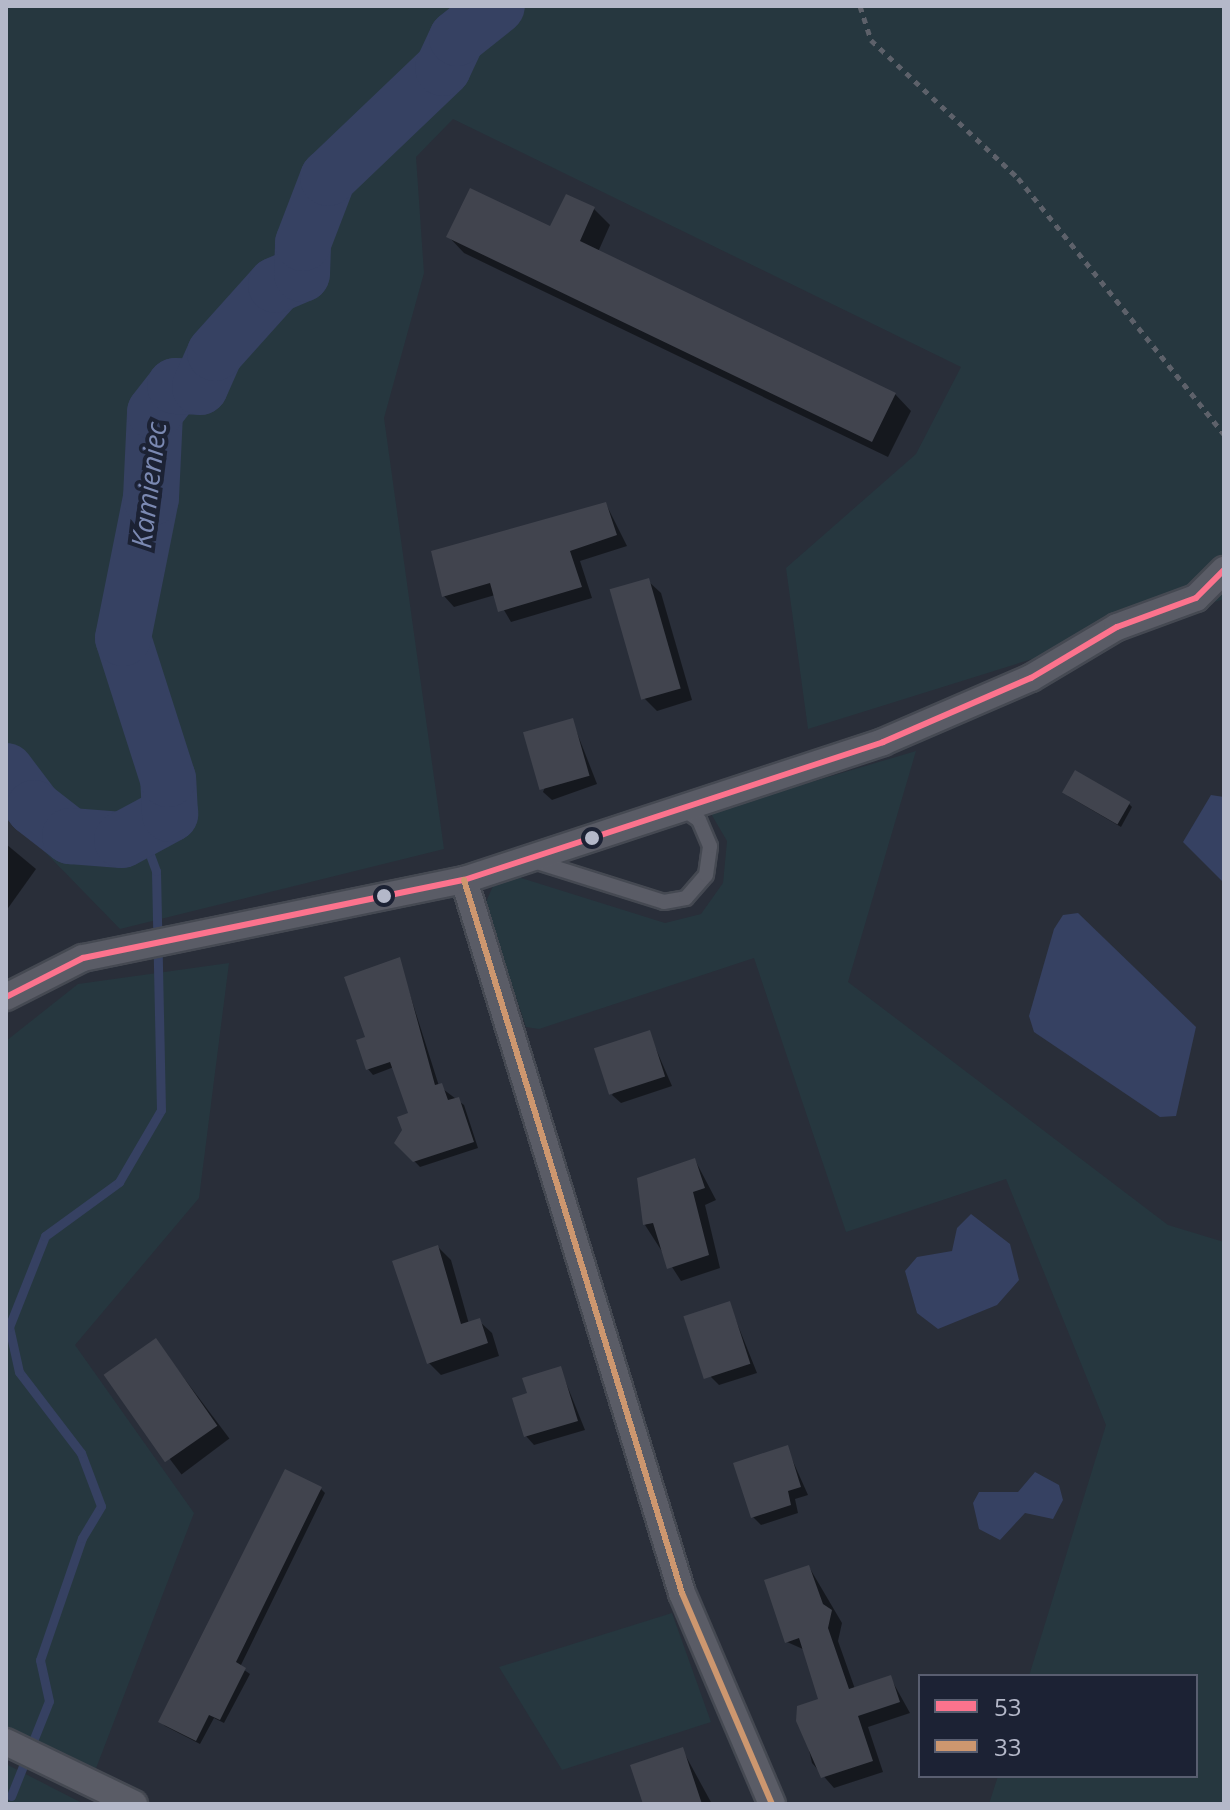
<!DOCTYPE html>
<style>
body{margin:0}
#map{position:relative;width:1230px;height:1810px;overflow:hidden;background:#292e39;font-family:"Open Sans",sans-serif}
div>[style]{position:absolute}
.green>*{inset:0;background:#26373f}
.water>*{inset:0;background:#364162}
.shadow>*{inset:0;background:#0007;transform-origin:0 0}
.stream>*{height:9px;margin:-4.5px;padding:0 4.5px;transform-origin:4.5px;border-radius:4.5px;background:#364162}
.river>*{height:56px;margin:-28px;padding:0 28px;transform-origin:28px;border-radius:28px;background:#364162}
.building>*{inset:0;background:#41444e;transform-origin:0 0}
.path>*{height:5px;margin-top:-2.5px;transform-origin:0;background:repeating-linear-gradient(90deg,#5d616a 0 6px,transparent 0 12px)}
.roads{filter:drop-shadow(2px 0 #454952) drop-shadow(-2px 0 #454952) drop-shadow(0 2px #454952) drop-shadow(0 -2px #454952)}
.lane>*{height:14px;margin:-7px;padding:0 7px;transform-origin:7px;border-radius:7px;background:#5a5c66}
.street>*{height:26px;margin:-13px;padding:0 13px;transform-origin:13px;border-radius:13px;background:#5a5c66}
.bus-1>*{height:6px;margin:-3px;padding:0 3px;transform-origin:3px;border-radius:3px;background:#fc738d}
.bus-2>*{height:6px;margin:-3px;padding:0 3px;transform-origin:3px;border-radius:3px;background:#cd976f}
.dots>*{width:22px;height:22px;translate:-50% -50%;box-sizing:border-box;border:4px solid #1c2234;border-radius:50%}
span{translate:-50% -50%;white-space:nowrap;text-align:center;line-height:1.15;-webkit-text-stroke:8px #1c2234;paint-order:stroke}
.water-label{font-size:28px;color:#7b89b2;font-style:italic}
.frame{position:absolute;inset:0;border:8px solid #b4b8c9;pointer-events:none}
.legend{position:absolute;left:918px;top:1674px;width:280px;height:104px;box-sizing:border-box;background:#1c2234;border:2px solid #595e70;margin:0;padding:10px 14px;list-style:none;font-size:24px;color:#b4b8c9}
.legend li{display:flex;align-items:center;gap:16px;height:40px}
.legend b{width:40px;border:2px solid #595e70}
</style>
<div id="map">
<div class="green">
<div style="clip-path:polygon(6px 6px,1224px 6px,1224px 599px,808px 729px,786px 568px,916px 454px,961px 367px,453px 119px,416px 157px,424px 273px,384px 418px,444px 849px,120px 929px,6px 812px)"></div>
<div style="clip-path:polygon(916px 751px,848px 982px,1168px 1225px,1224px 1242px,1224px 1804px,989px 1804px,998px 1776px,1196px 1776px,1196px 1676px,1029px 1676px,1106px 1425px,1006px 1179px,846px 1232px,754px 958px,539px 1029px,526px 1027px,485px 904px,493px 886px,518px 877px,665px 923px,701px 914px,723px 883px,727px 841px,710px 812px)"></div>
<div style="clip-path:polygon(229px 963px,199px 1198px,75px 1345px,194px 1513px,95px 1771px,6px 1726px,6px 1041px,78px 984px)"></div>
<div style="clip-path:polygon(672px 1613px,711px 1722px,562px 1770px,499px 1667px)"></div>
<div style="clip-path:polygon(6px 1764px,84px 1804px,6px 1804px)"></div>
</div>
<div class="water">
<div style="clip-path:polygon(1211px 795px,1224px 797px,1224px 883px,1183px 842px)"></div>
<div style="clip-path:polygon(1078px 913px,1196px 1027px,1176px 1116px,1160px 1117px,1034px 1032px,1029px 1016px,1054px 929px,1063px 915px)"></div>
<div style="clip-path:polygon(971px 1214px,1010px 1244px,1019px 1280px,997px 1305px,938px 1329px,917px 1313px,905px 1271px,917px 1257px,952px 1251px,957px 1228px)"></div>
<div style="clip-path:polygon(1035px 1472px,1059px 1485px,1063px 1500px,1053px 1519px,1025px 1513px,1000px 1540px,979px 1529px,973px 1503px,979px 1492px,1018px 1492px)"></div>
</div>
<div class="shadow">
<div style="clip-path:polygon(594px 209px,610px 225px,598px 252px,895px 394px,911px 411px,888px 457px,464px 253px,448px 236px,551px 229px)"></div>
<div style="clip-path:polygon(606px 504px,627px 546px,580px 561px,592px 598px,511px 622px,495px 595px,454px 607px,444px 596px)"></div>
<div style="clip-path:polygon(648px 581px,661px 593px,692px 700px,657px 711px,644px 698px)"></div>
<div style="clip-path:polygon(572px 720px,597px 784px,552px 800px,543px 792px)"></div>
<div style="clip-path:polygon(1068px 796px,1129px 804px,1132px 807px,1121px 827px)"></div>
<div style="clip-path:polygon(6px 844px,36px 869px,6px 911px)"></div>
<div style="clip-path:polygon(399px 960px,439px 1086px,464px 1105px,478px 1148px,420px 1167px,397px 1143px,410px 1114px,394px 1067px,373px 1075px,368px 1069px,368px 1038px)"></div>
<div style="clip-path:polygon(649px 1033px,672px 1086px,621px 1103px,612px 1095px)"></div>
<div style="clip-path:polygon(695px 1160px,716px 1200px,705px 1205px,720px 1268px,681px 1281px,645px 1225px)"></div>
<div style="clip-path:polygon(438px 1247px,451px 1260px,469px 1324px,479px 1321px,492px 1333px,499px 1356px,441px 1375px,429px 1363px)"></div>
<div style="clip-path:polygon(729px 1303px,757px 1373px,719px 1385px,711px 1377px)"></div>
<div style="left:156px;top:1341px;width:122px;height:60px;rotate:53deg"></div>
<div style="clip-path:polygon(560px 1368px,585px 1430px,534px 1445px,526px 1436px,529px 1394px)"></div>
<div style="clip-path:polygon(787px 1448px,808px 1495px,795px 1499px,798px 1513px,761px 1525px,753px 1517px)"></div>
<div style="clip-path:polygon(321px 1489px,325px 1493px,240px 1667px,250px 1674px,224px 1723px,214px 1718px,200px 1744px,165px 1726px,161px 1722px)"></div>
<div style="clip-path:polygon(809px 1567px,842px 1623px,838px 1641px,855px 1689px,890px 1677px,910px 1713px,868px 1727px,883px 1772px,834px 1788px,812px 1763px,799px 1707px,821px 1700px,805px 1650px,787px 1642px)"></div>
<div style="clip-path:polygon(682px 1749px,712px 1804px,645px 1804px)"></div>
</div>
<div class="stream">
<div style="left:11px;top:1796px;width:102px;rotate:-68.2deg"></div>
<div style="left:49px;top:1701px;width:42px;rotate:-102.4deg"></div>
<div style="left:40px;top:1660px;width:129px;rotate:-71deg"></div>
<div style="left:82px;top:1538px;width:37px;rotate:-59deg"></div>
<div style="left:101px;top:1506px;width:57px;rotate:-110.7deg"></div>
<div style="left:81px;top:1453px;width:102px;rotate:-127.4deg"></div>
<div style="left:19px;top:1372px;width:46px;rotate:-102.5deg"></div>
<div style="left:9px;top:1327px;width:98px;rotate:-68.4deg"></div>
<div style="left:45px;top:1236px;width:92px;rotate:-36.1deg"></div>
<div style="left:119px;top:1182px;width:83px;rotate:-59.7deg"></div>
<div style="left:161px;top:1110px;width:239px;rotate:-91.2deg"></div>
<div style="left:156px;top:871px;width:40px;rotate:-110.2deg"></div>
</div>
<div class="river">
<div style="left:6px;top:771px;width:46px;rotate:52.9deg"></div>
<div style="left:34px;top:808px;width:46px;rotate:37.9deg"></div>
<div style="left:70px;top:836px;width:52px;rotate:4.4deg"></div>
<div style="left:122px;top:840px;width:55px;rotate:-28.4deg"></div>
<div style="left:170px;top:814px;width:35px;rotate:-93deg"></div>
<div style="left:168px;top:779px;width:148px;rotate:-107.7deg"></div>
<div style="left:123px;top:638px;width:143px;rotate:-78.7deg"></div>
<div style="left:151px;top:498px;width:86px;rotate:-87.3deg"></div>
<div style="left:155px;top:412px;width:33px;rotate:-52deg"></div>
<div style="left:175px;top:386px;width:25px;rotate:2deg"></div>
<div style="left:200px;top:387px;width:37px;rotate:-66deg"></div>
<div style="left:215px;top:353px;width:91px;rotate:-48.1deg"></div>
<div style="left:276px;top:285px;width:28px;rotate:-23deg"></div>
<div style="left:302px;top:274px;width:31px;rotate:-88deg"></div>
<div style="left:303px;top:243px;width:70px;rotate:-69deg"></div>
<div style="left:328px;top:178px;width:159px;rotate:-43.7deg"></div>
<div style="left:443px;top:68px;width:33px;rotate:-65deg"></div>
<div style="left:457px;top:38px;width:51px;rotate:-38.7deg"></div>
</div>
<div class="building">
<div style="clip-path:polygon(470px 188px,550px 226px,566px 194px,595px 207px,580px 241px,896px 393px,872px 442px,446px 237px)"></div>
<div style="clip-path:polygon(606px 502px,617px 535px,570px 551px,582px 587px,498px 612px,490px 583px,442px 597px,431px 551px)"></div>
<div style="left:649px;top:578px;width:115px;height:41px;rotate:74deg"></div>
<div style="left:573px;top:718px;width:60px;height:52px;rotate:74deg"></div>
<div style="left:1075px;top:770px;width:64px;height:26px;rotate:30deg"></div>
<div style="clip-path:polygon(400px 957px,435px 1085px,442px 1083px,448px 1100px,459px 1097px,474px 1142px,413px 1162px,394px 1143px,402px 1130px,397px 1117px,408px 1113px,390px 1062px,366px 1070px,356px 1040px,365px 1037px,344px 977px)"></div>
<div style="left:650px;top:1030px;width:49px;height:59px;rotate:72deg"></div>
<div style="clip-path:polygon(695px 1158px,705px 1188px,693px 1192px,709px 1255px,667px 1269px,653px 1223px,643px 1225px,637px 1178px)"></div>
<div style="clip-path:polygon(438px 1245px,461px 1324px,480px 1318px,488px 1343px,427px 1364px,392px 1261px)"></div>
<div style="left:730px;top:1301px;width:66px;height:49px;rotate:72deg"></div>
<div style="left:156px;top:1338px;width:107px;height:64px;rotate:55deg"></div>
<div style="clip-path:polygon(561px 1366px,578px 1421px,524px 1437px,512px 1398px,527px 1393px,522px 1378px)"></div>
<div style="clip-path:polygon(788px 1445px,801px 1487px,788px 1491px,791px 1505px,751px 1518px,733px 1463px)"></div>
<div style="clip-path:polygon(285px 1469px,322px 1487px,236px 1662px,246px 1668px,220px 1720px,209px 1715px,196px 1741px,158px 1722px)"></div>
<div style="clip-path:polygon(809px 1565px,823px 1604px,832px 1610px,828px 1628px,849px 1689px,891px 1675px,900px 1702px,858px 1716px,873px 1761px,821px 1778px,796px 1721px,797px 1706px,818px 1699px,799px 1638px,785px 1643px,764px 1580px)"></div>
<div style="clip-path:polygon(683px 1747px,702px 1804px,643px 1804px,630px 1765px)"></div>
</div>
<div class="path">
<div style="left:860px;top:6px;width:36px;rotate:72deg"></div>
<div style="left:871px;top:40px;width:202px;rotate:43.2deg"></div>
<div style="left:1018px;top:178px;width:329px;rotate:51.2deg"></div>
</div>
<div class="roads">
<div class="lane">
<div style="left:534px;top:861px;width:136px;rotate:17.5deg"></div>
<div style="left:664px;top:902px;width:22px;rotate:-10deg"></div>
<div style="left:686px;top:898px;width:30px;rotate:-49deg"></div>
<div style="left:706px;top:875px;width:29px;rotate:-82deg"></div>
<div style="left:710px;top:846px;width:28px;rotate:-113deg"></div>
<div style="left:699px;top:820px;width:21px;rotate:-145deg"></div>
</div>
<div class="street">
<div style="left:464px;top:880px;width:746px;rotate:73deg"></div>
<div style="left:682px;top:1593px;width:229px;rotate:66.9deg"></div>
<div style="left:6px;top:997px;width:86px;rotate:-26.9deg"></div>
<div style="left:83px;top:958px;width:389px;rotate:-11.6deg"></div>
<div style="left:464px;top:880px;width:441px;rotate:-18.2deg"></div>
<div style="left:883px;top:742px;width:161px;rotate:-23.4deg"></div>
<div style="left:1031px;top:678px;width:100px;rotate:-30.7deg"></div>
<div style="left:1117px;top:627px;width:84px;rotate:-20.2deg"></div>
<div style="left:1196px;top:598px;width:40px;rotate:-45deg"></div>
<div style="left:6px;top:1742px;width:142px;rotate:25.8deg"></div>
</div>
</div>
<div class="bus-1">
<div style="left:6px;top:997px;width:86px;rotate:-26.9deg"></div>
<div style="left:83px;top:958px;width:389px;rotate:-11.6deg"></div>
<div style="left:464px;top:880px;width:441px;rotate:-18.2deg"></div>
<div style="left:883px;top:742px;width:161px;rotate:-23.4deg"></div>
<div style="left:1031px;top:678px;width:100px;rotate:-30.7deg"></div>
<div style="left:1117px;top:627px;width:84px;rotate:-20.2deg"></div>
<div style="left:1196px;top:598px;width:40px;rotate:-45deg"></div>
</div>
<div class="bus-2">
<div style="left:464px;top:880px;width:746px;rotate:73deg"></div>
<div style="left:682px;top:1593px;width:229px;rotate:66.9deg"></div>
</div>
<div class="dots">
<div style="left:592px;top:838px;background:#b4b8c9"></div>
<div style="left:384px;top:896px;background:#b4b8c9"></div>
</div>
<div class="water-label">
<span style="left:148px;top:485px;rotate:-83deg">Kamieniec</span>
</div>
<div class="frame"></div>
<ul class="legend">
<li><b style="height:10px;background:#fc738d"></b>53</li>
<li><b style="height:10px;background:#cd976f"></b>33</li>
</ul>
</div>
